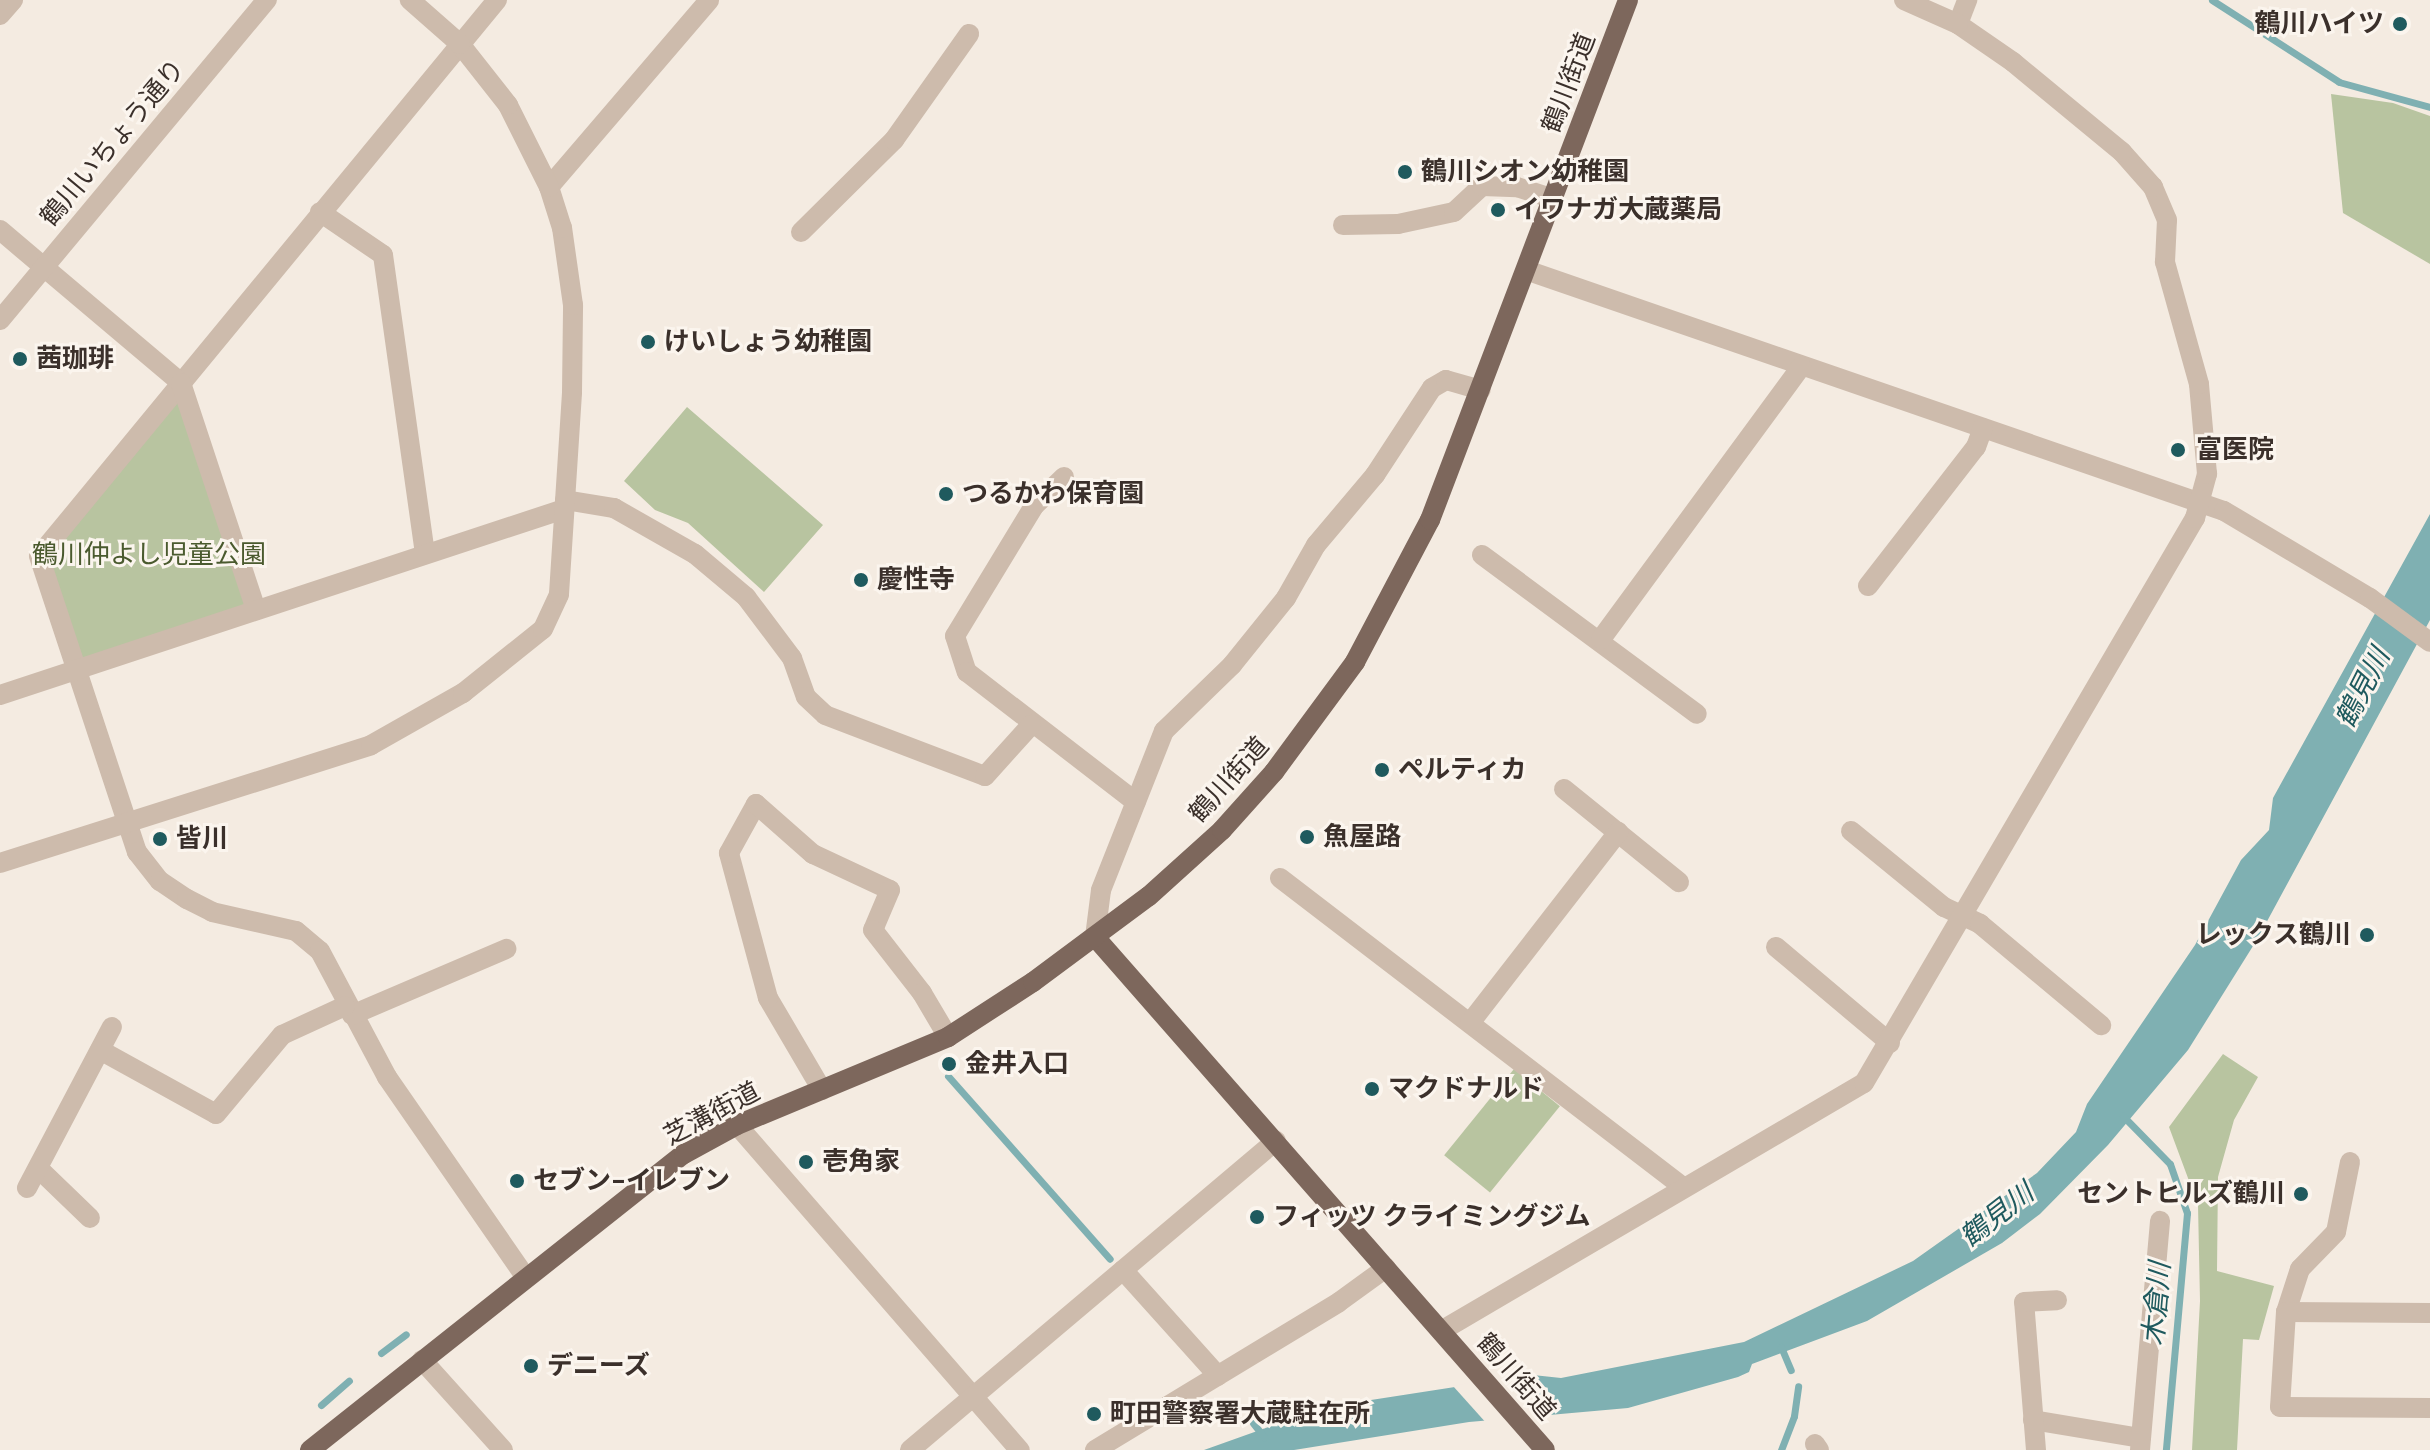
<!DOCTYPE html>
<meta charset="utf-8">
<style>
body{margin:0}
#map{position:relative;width:2430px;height:1450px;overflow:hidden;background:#f4ebe1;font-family:"DM Sans","Noto Sans JP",sans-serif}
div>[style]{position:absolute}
.green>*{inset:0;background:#b8c4a0;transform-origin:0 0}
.water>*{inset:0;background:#7fb0b2}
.pier>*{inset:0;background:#f4ebe1}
.stream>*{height:7px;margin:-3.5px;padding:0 3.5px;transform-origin:3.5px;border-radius:3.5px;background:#7fb0b2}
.minor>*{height:20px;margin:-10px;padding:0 10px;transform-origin:10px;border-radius:10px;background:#cdbbac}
.tertiary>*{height:20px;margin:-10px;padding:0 10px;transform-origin:10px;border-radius:10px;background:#cdbbac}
.primary>*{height:20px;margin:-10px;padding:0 10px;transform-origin:10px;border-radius:10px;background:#7d675c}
.dots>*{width:22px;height:22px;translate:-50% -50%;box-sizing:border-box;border:4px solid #fbf5ee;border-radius:50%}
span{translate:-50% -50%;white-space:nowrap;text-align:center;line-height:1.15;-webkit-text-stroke:6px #fbf5ee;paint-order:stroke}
.poi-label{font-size:26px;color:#3b302b;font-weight:700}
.right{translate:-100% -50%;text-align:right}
.left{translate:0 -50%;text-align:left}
.street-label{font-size:26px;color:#3b302b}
.park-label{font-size:26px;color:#4a5a2e}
.water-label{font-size:28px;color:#1f5a5e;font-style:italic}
</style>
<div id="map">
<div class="green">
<div style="clip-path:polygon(2331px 94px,2393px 103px,2430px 116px,2430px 264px,2343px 213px)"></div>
<div style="clip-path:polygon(181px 383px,256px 610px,74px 671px,39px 556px)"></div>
<div style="clip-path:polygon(687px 407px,823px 525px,764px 592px,688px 523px,655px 510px,624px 481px)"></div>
<div style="clip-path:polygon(2223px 1054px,2258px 1077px,2234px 1120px,2218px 1177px,2217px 1271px,2274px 1286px,2259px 1340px,2243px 1339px,2237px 1450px,2192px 1450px,2200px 1301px,2198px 1205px,2169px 1127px)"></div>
<div style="left:1514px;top:1069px;width:59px;height:111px;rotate:39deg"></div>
</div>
<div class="water">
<div style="clip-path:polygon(2430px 514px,2430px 620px,2258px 938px,2188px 1050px,2108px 1145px,2040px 1214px,2002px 1243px,1867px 1321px,1752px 1364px,1749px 1372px,1738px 1377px,1628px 1408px,1469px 1422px,1294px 1450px,1204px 1450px,1299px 1416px,1371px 1400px,1533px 1375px,1561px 1378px,1744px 1342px,1913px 1261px,2037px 1173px,2076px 1132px,2087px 1104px,2195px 945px,2241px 860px,2269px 830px,2273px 798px)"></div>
</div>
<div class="pier">
<div style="clip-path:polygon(1516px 1374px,1556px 1421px,1488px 1425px,1453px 1386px)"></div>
</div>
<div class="stream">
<div style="left:2212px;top:0;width:151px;rotate:32.8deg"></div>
<div style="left:2339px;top:82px;width:94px;rotate:15.4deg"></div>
<div style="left:948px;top:1076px;width:244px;rotate:48.5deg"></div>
<div style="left:2123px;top:1116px;width:67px;rotate:45.6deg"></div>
<div style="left:2170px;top:1164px;width:52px;rotate:70.9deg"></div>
<div style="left:2187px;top:1213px;width:238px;rotate:95.1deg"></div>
<div style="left:1781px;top:1347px;width:25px;rotate:67deg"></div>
<div style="left:381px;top:1353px;width:31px;rotate:-37deg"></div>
<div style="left:321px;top:1405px;width:37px;rotate:-41deg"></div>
<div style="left:1253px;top:1423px;width:18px;rotate:52deg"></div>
<div style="left:1781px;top:1450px;width:36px;rotate:-69deg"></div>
<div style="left:1794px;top:1416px;width:30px;rotate:-82deg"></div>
</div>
<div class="minor">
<div style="left:497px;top:0;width:720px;rotate:129.48deg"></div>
<div style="left:39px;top:556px;width:312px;rotate:71.7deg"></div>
<div style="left:137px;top:852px;width:37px;rotate:52deg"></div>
<div style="left:160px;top:881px;width:32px;rotate:34deg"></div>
<div style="left:187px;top:899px;width:28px;rotate:27deg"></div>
<div style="left:212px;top:912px;width:86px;rotate:12.7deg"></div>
<div style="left:296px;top:931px;width:31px;rotate:40deg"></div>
<div style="left:320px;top:951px;width:143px;rotate:62deg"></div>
<div style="left:387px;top:1077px;width:244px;rotate:55.3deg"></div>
<div style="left:0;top:15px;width:20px;rotate:-49deg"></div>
<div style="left:1958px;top:24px;width:26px;rotate:-69deg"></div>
<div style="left:549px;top:187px;width:246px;rotate:-49.4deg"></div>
<div style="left:320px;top:212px;width:76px;rotate:34.3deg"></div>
<div style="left:383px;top:255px;width:301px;rotate:82deg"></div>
<div style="left:1343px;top:225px;width:55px;rotate:-1deg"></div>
<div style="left:1398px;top:224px;width:57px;rotate:-12.1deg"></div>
<div style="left:1454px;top:212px;width:38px;rotate:-43deg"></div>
<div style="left:1482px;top:186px;width:35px;rotate:2deg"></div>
<div style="left:1517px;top:187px;width:38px;rotate:18deg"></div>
<div style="left:0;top:230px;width:237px;rotate:40.2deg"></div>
<div style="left:181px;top:383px;width:239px;rotate:71.7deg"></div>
<div style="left:801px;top:232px;width:131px;rotate:-44.7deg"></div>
<div style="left:894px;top:140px;width:130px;rotate:-54.7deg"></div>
<div style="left:1526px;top:270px;width:738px;rotate:19.05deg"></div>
<div style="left:2224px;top:511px;width:170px;rotate:30.8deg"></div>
<div style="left:2370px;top:598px;width:74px;rotate:36.3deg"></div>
<div style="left:1064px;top:477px;width:42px;rotate:136deg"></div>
<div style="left:1034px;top:506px;width:152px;rotate:121.3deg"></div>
<div style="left:955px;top:636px;width:38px;rotate:72deg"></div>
<div style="left:967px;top:672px;width:213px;rotate:37.6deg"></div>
<div style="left:565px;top:500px;width:50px;rotate:9.3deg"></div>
<div style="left:614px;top:508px;width:93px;rotate:29.6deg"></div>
<div style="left:695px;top:554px;width:67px;rotate:40.1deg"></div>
<div style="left:746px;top:597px;width:76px;rotate:53deg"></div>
<div style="left:792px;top:658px;width:41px;rotate:70.3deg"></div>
<div style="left:806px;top:697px;width:26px;rotate:43deg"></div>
<div style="left:825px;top:715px;width:171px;rotate:20.9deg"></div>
<div style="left:985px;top:776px;width:69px;rotate:-48deg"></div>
<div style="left:1482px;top:555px;width:267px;rotate:36.5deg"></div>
<div style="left:1868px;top:586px;width:176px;rotate:-52.2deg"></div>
<div style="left:1976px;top:447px;width:20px;rotate:-70deg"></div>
<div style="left:1601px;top:639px;width:338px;rotate:-53.7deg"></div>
<div style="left:0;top:695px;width:594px;rotate:-18.25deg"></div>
<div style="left:1564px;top:789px;width:148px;rotate:39deg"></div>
<div style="left:1851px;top:831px;width:120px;rotate:39.3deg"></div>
<div style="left:1944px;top:907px;width:40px;rotate:25deg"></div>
<div style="left:1980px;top:924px;width:158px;rotate:39.9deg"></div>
<div style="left:0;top:863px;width:389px;rotate:-17.6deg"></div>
<div style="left:371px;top:745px;width:106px;rotate:-29.5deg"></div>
<div style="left:463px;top:693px;width:102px;rotate:-38.7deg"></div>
<div style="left:543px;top:629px;width:38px;rotate:-65deg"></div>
<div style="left:559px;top:594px;width:202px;rotate:-86.3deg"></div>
<div style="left:572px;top:392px;width:87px;rotate:-89.3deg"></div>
<div style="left:573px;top:305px;width:78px;rotate:-98.1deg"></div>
<div style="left:562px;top:228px;width:43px;rotate:-107.6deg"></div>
<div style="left:549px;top:187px;width:92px;rotate:-116.6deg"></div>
<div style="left:508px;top:105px;width:78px;rotate:-128.2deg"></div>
<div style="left:460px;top:44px;width:67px;rotate:-138.7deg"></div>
<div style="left:1280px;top:878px;width:508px;rotate:37.48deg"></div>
<div style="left:1095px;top:937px;width:47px;rotate:-82.7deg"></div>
<div style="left:1101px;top:890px;width:171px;rotate:-68.4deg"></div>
<div style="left:1164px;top:731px;width:95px;rotate:-44.1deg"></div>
<div style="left:1232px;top:665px;width:86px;rotate:-51.1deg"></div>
<div style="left:1286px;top:598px;width:61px;rotate:-60.5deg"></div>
<div style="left:1316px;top:545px;width:92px;rotate:-49.9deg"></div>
<div style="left:1375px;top:475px;width:104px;rotate:-56.8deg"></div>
<div style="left:1432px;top:388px;width:16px;rotate:-30deg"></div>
<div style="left:1446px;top:380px;width:36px;rotate:16deg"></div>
<div style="left:1776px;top:947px;width:149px;rotate:40.1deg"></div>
<div style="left:352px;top:1015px;width:168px;rotate:-23.2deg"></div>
<div style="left:1470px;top:1023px;width:242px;rotate:-52.2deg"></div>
<div style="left:100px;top:1050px;width:132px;rotate:28.9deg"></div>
<div style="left:216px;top:1114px;width:103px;rotate:-50.1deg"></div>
<div style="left:282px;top:1035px;width:69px;rotate:-24.7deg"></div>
<div style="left:822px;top:1090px;width:107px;rotate:-120.4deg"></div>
<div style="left:768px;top:998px;width:150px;rotate:-105.1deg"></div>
<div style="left:729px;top:853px;width:56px;rotate:-61.1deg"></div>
<div style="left:756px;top:804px;width:76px;rotate:41.3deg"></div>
<div style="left:813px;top:854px;width:85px;rotate:25.1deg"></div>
<div style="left:890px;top:890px;width:43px;rotate:113deg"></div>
<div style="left:873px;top:930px;width:80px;rotate:52.1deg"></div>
<div style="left:922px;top:993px;width:51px;rotate:59.4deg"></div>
<div style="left:737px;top:1125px;width:431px;rotate:49deg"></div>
<div style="left:2350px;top:1162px;width:71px;rotate:101.3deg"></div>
<div style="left:2336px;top:1232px;width:52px;rotate:134.2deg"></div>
<div style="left:2300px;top:1269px;width:45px;rotate:108deg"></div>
<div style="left:2286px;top:1312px;width:95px;rotate:93.6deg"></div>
<div style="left:2280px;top:1407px;width:150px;rotate:0.4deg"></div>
<div style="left:38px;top:1168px;width:72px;rotate:43.9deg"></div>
<div style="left:27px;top:1188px;width:182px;rotate:-62.2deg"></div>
<div style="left:1123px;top:1270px;width:142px;rotate:48.1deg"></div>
<div style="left:2286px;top:1312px;width:144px;rotate:0.4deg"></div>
<div style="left:1441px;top:1331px;width:490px;rotate:-30.4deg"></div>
<div style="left:1864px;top:1083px;width:655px;rotate:-59.64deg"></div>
<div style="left:2195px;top:518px;width:46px;rotate:-74.7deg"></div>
<div style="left:2207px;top:474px;width:90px;rotate:-95.1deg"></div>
<div style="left:2199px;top:384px;width:127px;rotate:-105.6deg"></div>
<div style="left:2165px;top:262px;width:42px;rotate:-87.3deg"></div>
<div style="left:2167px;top:220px;width:36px;rotate:-113deg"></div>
<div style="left:2153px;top:187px;width:47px;rotate:-131.5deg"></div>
<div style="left:2122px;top:152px;width:141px;rotate:-140.5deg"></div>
<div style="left:2013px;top:62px;width:67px;rotate:-145.4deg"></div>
<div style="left:1958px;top:24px;width:59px;rotate:-156deg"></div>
<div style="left:422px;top:1360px;width:121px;rotate:48deg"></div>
<div style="left:2033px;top:1420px;width:109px;rotate:9.5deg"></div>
<div style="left:1815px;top:1444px;width:7px;rotate:56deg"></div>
<div style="left:910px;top:1450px;width:479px;rotate:-40.2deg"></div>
<div style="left:2036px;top:1450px;width:148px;rotate:-94.6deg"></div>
<div style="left:2024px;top:1302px;width:33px;rotate:-3deg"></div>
<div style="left:2140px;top:1450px;width:230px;rotate:-85deg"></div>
</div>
<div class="tertiary">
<div style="left:0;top:320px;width:417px;rotate:-50.2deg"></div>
<div style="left:1095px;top:1450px;width:285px;rotate:-31.2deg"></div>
<div style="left:1339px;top:1302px;width:58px;rotate:-35.9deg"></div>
</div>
<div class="primary">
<div style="left:1095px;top:937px;width:682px;rotate:48.74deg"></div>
<div style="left:310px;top:1450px;width:477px;rotate:-38.4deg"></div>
<div style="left:684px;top:1154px;width:60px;rotate:-28.7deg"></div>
<div style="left:737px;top:1125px;width:229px;rotate:-22.6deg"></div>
<div style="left:948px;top:1037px;width:101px;rotate:-32.9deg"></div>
<div style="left:1033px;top:982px;width:144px;rotate:-36.6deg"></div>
<div style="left:1149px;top:896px;width:98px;rotate:-42.1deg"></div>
<div style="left:1222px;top:830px;width:78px;rotate:-48.1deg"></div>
<div style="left:1274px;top:772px;width:137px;rotate:-53.6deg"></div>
<div style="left:1355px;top:662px;width:161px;rotate:-62.2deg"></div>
<div style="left:1430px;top:520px;width:556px;rotate:-69.15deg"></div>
</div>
<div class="dots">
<div style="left:2400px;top:24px;background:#1f5a5e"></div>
<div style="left:1405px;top:172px;background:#1f5a5e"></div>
<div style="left:1498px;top:210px;background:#1f5a5e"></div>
<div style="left:648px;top:342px;background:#1f5a5e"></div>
<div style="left:20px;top:359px;background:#1f5a5e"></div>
<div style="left:2178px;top:450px;background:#1f5a5e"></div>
<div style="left:946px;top:494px;background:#1f5a5e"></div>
<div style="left:861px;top:580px;background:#1f5a5e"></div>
<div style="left:1382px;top:770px;background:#1f5a5e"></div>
<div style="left:1307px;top:837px;background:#1f5a5e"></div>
<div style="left:160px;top:839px;background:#1f5a5e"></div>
<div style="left:2367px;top:935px;background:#1f5a5e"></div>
<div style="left:949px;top:1064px;background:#1f5a5e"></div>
<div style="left:1372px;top:1089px;background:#1f5a5e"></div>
<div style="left:806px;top:1162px;background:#1f5a5e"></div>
<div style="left:517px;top:1181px;background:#1f5a5e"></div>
<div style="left:2301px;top:1194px;background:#1f5a5e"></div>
<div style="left:1257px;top:1217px;background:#1f5a5e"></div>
<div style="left:531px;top:1366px;background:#1f5a5e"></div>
<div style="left:1094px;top:1414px;background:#1f5a5e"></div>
</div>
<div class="poi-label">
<span class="right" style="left:2384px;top:24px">鶴川ハイツ</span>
<span class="left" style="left:1421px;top:172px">鶴川シオン幼稚園</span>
<span class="left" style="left:1514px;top:210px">イワナガ大蔵薬局</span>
<span class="left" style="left:664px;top:342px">けいしょう幼稚園</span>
<span class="left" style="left:36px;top:359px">茜珈琲</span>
<span class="left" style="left:2196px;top:450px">富医院</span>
<span class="left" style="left:962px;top:494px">つるかわ保育園</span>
<span class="left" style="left:877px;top:580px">慶性寺</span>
<span class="left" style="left:1398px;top:770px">ペルティカ</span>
<span class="left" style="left:1323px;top:837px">魚屋路</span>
<span class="left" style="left:176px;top:839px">皆川</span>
<span class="right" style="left:2351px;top:935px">レックス鶴川</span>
<span class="left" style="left:965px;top:1064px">金井入口</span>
<span class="left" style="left:1388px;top:1089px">マクドナルド</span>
<span class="left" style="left:822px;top:1162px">壱角家</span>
<span class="left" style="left:533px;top:1181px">セブン-イレブン</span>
<span class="right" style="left:2285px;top:1194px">セントヒルズ鶴川</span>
<span class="left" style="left:1273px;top:1217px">フィッツ クライミングジム</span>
<span class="left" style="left:547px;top:1366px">デニーズ</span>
<span class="left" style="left:1110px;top:1414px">町田警察署大蔵駐在所</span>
</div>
<div class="street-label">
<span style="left:1569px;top:83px;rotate:-69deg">鶴川街道</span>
<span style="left:113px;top:143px;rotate:-50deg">鶴川いちょう通り</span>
<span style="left:1229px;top:780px;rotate:-48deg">鶴川街道</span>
<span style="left:712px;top:1114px;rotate:-28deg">芝溝街道</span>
<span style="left:1516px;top:1377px;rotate:49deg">鶴川街道</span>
</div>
<div class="park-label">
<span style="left:149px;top:555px">鶴川仲よし児童公園</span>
</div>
<div class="water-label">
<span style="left:2363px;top:688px;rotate:-63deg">鶴見川</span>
<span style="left:1997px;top:1215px;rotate:-38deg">鶴見川</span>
<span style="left:2157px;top:1304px;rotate:-85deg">木倉川</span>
</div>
</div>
